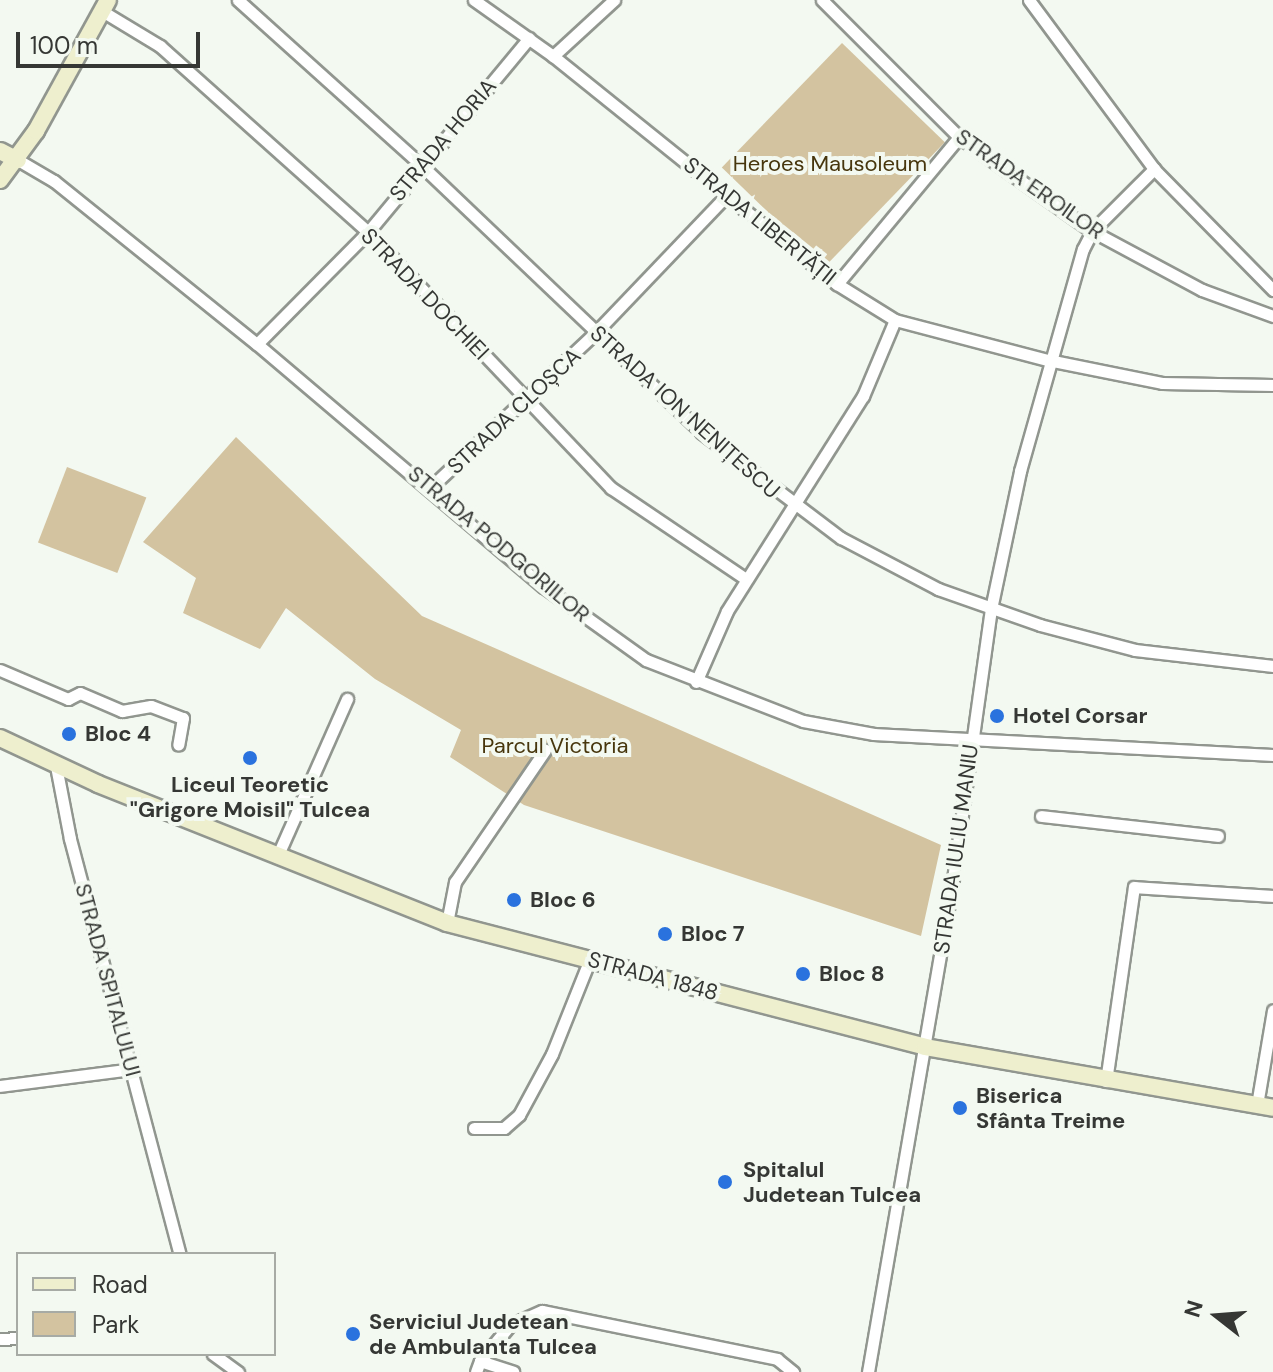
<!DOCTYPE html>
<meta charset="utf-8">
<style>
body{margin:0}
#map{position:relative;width:1273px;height:1372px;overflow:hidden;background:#f3f9f1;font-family:"DM Sans",sans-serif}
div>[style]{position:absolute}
.green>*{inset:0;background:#d3c3a0;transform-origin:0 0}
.roads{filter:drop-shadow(2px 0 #91968f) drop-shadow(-2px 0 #91968f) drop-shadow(0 2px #91968f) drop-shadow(0 -2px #91968f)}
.street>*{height:11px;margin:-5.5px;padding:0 5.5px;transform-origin:5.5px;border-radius:5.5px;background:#fff}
.secondary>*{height:16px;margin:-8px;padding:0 8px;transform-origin:8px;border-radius:8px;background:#eeefce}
.dots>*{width:22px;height:22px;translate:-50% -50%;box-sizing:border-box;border:4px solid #f3f9f1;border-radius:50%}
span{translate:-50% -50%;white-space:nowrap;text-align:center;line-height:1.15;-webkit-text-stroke:8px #f3f9f1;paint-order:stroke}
.street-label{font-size:22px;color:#353734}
.park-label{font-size:22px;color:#47360d}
.poi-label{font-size:22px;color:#353734;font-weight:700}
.left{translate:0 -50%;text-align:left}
.legend{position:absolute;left:16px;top:1252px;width:260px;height:104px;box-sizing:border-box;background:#f3f9f1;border:2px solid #a7aba5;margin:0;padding:10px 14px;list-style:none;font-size:24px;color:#353734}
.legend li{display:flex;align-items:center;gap:16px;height:40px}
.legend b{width:40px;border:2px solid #a7aba5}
.north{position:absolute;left:1177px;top:1276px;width:80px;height:80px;-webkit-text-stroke:6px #f3f9f1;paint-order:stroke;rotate:287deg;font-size:22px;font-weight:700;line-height:32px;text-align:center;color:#353734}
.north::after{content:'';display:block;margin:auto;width:28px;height:36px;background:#353734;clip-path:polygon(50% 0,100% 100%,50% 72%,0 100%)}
.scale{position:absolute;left:16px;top:32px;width:184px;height:36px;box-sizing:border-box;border:4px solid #353734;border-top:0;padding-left:10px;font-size:24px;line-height:28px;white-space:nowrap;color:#353734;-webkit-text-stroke:6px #f3f9f1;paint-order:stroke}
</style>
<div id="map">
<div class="green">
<div style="left:842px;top:43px;width:143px;height:173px;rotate:44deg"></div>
<div style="clip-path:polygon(236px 437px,422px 616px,941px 845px,921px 936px,524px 805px,450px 757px,461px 730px,375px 679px,286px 608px,260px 649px,183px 613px,196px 578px,143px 542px)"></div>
<div style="left:67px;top:467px;width:85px;height:81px;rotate:21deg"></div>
</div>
<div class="roads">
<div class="street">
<div style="left:238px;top:0;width:246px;rotate:42deg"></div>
<div style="left:421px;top:165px;width:388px;rotate:43.6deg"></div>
<div style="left:702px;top:433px;width:174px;rotate:37.1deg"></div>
<div style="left:841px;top:538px;width:110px;rotate:27.7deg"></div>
<div style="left:938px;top:589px;width:108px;rotate:19.4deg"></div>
<div style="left:1040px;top:625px;width:98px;rotate:14.7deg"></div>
<div style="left:1135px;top:650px;width:139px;rotate:6.6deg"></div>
<div style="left:474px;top:0;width:97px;rotate:35.3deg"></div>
<div style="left:553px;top:56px;width:364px;rotate:38.8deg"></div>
<div style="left:837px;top:284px;width:68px;rotate:31.8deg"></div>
<div style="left:895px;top:320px;width:158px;rotate:14.7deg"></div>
<div style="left:1048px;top:360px;width:116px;rotate:11.4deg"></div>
<div style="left:1162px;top:383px;width:111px;rotate:1deg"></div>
<div style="left:822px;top:0;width:194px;rotate:45deg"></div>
<div style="left:959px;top:137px;width:163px;rotate:35.3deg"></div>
<div style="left:1092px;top:231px;width:125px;rotate:28.2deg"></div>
<div style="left:1202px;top:290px;width:76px;rotate:20.1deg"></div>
<div style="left:1029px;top:0;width:210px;rotate:53.5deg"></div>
<div style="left:1154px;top:169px;width:170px;rotate:45.5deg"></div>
<div style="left:102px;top:11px;width:68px;rotate:31.1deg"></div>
<div style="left:160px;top:46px;width:279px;rotate:41.8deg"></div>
<div style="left:368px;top:232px;width:353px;rotate:46.5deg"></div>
<div style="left:611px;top:488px;width:163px;rotate:34deg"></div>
<div style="left:553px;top:56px;width:83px;rotate:-42.6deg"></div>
<div style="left:18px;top:160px;width:42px;rotate:30.3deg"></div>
<div style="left:54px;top:181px;width:260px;rotate:38.8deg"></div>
<div style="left:257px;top:344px;width:376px;rotate:40.3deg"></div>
<div style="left:544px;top:587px;width:125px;rotate:35.6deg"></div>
<div style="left:646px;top:660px;width:168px;rotate:21.2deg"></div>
<div style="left:803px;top:721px;width:72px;rotate:10.4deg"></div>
<div style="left:874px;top:734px;width:400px;rotate:3deg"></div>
<div style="left:837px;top:284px;width:191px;rotate:-50.3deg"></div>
<div style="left:257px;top:344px;width:158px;rotate:-45.3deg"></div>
<div style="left:368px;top:232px;width:252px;rotate:-50.3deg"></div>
<div style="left:431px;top:487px;width:225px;rotate:-43.2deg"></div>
<div style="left:595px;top:333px;width:192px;rotate:-46.3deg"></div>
<div style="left:0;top:670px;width:74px;rotate:23.1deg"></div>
<div style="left:68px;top:699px;width:13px;rotate:-27deg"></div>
<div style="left:80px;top:693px;width:46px;rotate:23.2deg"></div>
<div style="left:122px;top:711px;width:29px;rotate:-10deg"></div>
<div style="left:151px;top:706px;width:34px;rotate:21deg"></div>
<div style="left:183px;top:718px;width:27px;rotate:100deg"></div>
<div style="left:696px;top:682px;width:77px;rotate:-66.4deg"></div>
<div style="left:727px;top:611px;width:254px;rotate:-57.7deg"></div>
<div style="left:863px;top:396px;width:82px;rotate:-67.2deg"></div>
<div style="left:56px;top:766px;width:74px;rotate:79.1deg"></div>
<div style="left:70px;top:839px;width:429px;rotate:75.2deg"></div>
<div style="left:1041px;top:816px;width:178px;rotate:6.4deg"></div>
<div style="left:277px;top:857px;width:173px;rotate:-66.1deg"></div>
<div style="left:447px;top:923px;width:42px;rotate:-79deg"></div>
<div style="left:455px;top:882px;width:160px;rotate:-55.7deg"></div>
<div style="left:1106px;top:1081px;width:196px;rotate:-81.8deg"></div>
<div style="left:1134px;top:887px;width:139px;rotate:3.7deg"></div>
<div style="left:0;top:1086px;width:133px;rotate:-7.3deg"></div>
<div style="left:1257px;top:1105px;width:96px;rotate:-80.4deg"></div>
<div style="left:474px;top:1128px;width:30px"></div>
<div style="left:504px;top:1128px;width:20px;rotate:-41deg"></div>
<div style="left:519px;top:1115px;width:69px;rotate:-61.6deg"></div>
<div style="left:552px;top:1054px;width:102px;rotate:-68.2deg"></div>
<div style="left:0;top:1339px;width:18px;rotate:-3deg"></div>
<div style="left:213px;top:1354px;width:31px;rotate:36deg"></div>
<div style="left:480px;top:1361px;width:47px;rotate:-50.2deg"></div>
<div style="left:510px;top:1325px;width:35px;rotate:-24deg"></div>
<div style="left:542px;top:1311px;width:240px;rotate:11.5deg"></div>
<div style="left:777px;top:1359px;width:21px;rotate:39deg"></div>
<div style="left:476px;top:1372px;width:12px;rotate:-70deg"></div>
<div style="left:480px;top:1361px;width:35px;rotate:18deg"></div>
<div style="left:868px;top:1372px;width:493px;rotate:-80.2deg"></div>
<div style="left:952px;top:886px;width:280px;rotate:-82deg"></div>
<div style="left:991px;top:609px;width:141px;rotate:-78.1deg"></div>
<div style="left:1020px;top:471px;width:231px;rotate:-74.2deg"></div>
<div style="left:1083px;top:249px;width:20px;rotate:-63deg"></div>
<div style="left:1092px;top:231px;width:88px;rotate:-45deg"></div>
</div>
<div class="secondary">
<div style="left:0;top:151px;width:20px;rotate:27deg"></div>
<div style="left:0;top:180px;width:61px;rotate:-53.7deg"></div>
<div style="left:36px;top:131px;width:149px;rotate:-61.2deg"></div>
<div style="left:0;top:738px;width:108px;rotate:25.1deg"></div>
<div style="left:98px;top:784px;width:376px;rotate:21.7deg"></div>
<div style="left:447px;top:923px;width:494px;rotate:14.5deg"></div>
<div style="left:925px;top:1047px;width:353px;rotate:9.9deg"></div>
</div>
</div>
<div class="dots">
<div style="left:997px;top:716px;background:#2a72de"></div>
<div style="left:69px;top:734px;background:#2a72de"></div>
<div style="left:250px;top:758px;background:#2a72de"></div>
<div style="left:514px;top:900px;background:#2a72de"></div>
<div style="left:665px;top:934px;background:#2a72de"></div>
<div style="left:803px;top:974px;background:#2a72de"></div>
<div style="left:960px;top:1108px;background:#2a72de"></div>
<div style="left:725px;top:1182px;background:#2a72de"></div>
<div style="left:353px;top:1334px;background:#2a72de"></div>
</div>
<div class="street-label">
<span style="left:443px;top:140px;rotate:-50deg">STRADA HORIA</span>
<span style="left:1030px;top:184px;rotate:35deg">STRADA EROILOR</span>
<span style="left:760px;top:221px;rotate:39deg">STRADA LIBERTĂȚII</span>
<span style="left:425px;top:294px;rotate:46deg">STRADA DOCHIEI</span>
<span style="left:514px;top:411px;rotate:-43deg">STRADA CLOȘCA</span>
<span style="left:685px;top:412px;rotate:42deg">STRADA ION NENIȚESCU</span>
<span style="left:499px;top:544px;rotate:40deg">STRADA PODGORIILOR</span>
<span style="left:956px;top:849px;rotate:-82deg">STRADA IULIU MANIU</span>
<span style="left:653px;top:976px;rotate:15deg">STRADA 1848</span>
<span style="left:108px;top:980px;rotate:75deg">STRADA SPITALULUI</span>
</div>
<div class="park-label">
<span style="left:830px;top:164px">Heroes Mausoleum</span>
<span style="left:555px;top:746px">Parcul Victoria</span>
</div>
<div class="poi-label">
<span class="left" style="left:1013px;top:716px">Hotel Corsar</span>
<span class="left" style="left:85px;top:734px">Bloc 4</span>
<span style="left:250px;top:797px">Liceul Teoretic<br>"Grigore Moisil" Tulcea</span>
<span class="left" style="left:530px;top:900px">Bloc 6</span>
<span class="left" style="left:681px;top:934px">Bloc 7</span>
<span class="left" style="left:819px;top:974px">Bloc 8</span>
<span class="left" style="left:976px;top:1108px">Biserica<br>Sfânta Treime</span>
<span class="left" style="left:743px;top:1182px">Spitalul<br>Judetean Tulcea</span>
<span class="left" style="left:369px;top:1334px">Serviciul Judetean<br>de Ambulanta Tulcea</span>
</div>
<ul class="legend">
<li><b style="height:10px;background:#eeefce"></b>Road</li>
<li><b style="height:22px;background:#d3c3a0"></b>Park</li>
</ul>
<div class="north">N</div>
<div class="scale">100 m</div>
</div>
